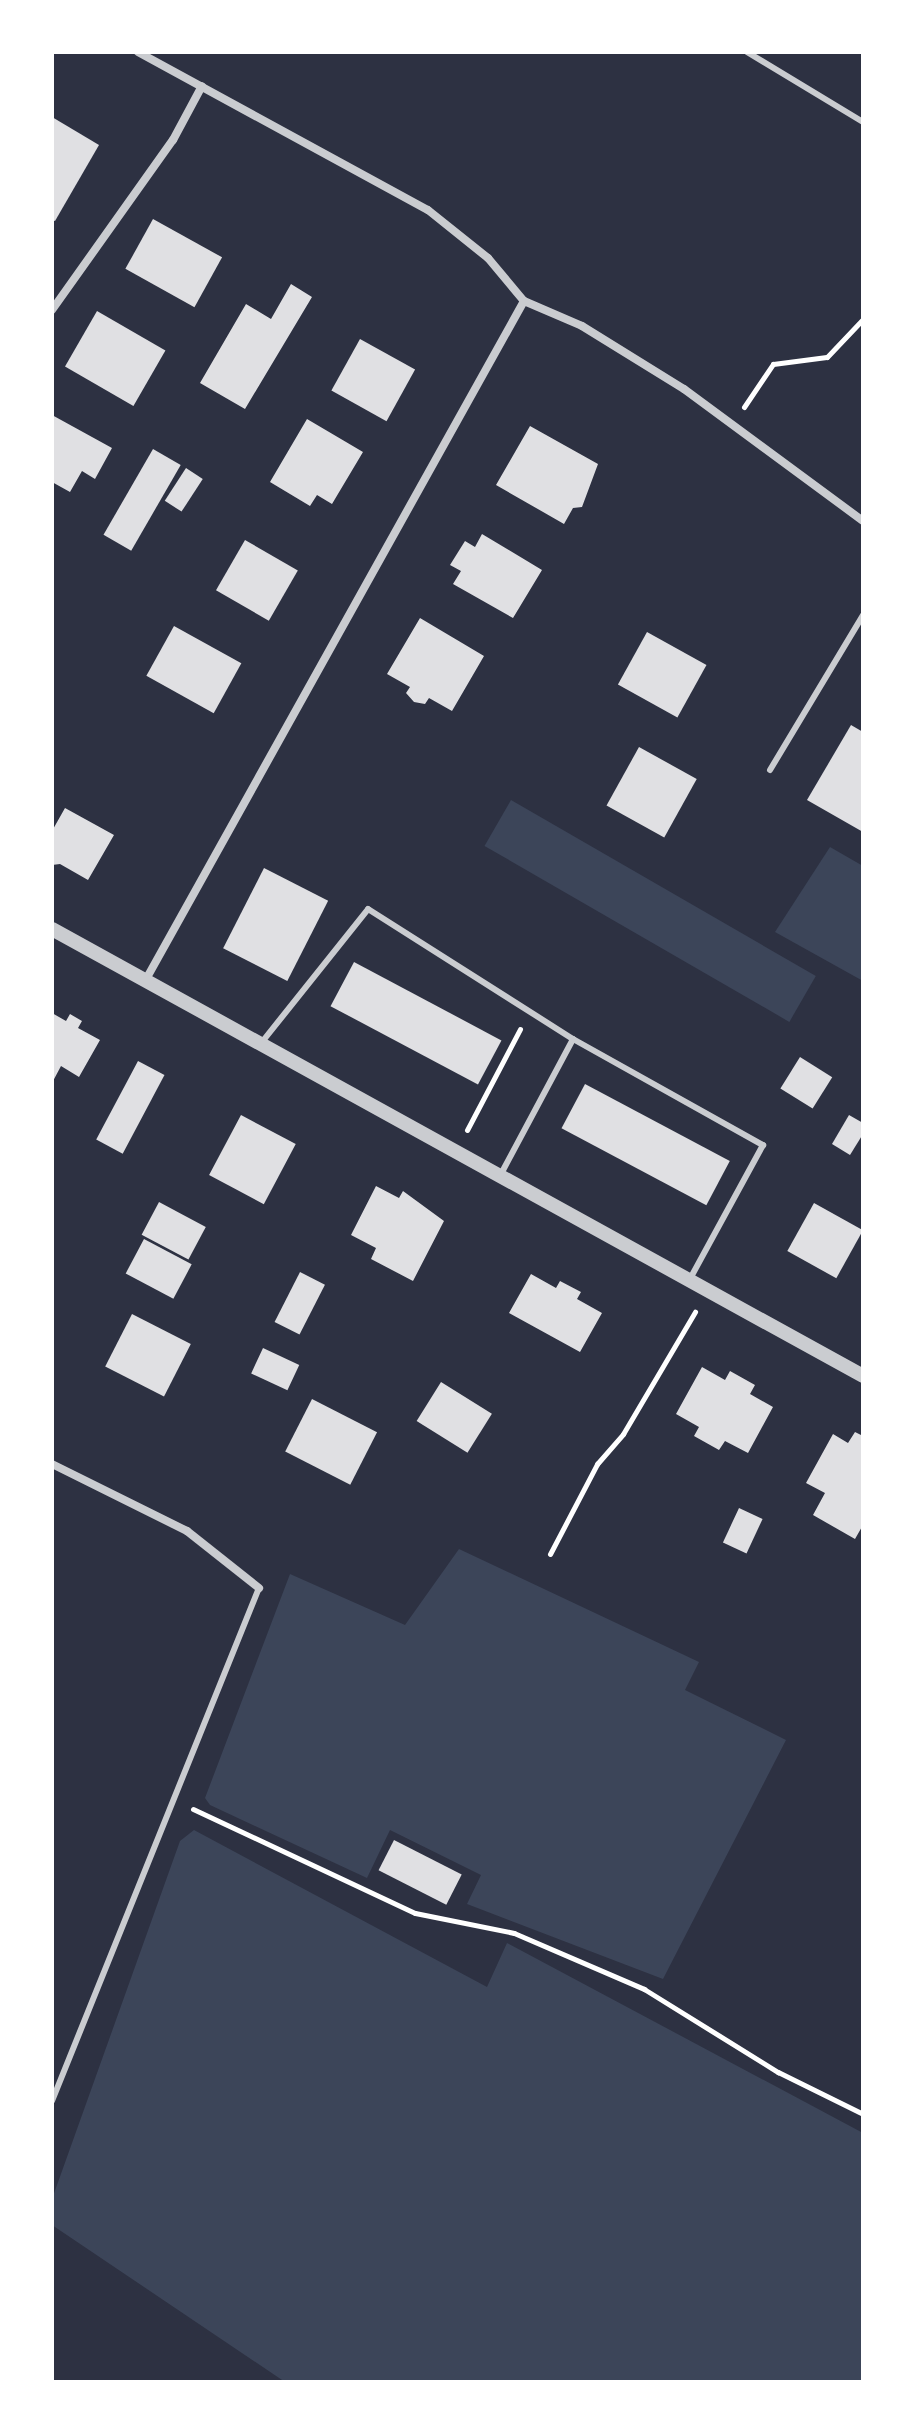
<!DOCTYPE html>
<style>
body{margin:0}
#map{position:relative;width:915px;height:2434px;overflow:hidden;background:#2d3142;font-family:Helvetica,sans-serif}
div>[style]{position:absolute}
.green>*{inset:0;background:#3c4559;transform-origin:0 0}
.building>*{inset:0;background:#e0e0e3;transform-origin:0 0}
.path>*{height:5px;margin:-2.5px;padding:0 2.5px;transform-origin:2.5px;border-radius:2.5px;background:#fff}
.service>*{height:6px;margin:-3px;padding:0 3px;transform-origin:3px;border-radius:3px;background:#caccd0}
.minor>*{height:8px;margin:-4px;padding:0 4px;transform-origin:4px;border-radius:4px;background:#caccd0}
.tertiary>*{height:14px;margin:-7px;padding:0 7px;transform-origin:7px;border-radius:7px;background:#caccd0}
span{translate:-50% -50%;white-space:nowrap;text-align:center;line-height:1.15;-webkit-text-stroke:8px #fff;paint-order:stroke}
.frame{position:absolute;inset:0;border:54px solid #fff;pointer-events:none}
</style>
<div id="map">
<div class="green">
<div style="left:511px;top:800px;width:352px;height:53px;rotate:30deg"></div>
<div style="clip-path:polygon(830px 847px,863px 866px,863px 981px,775px 932px)"></div>
<div style="clip-path:polygon(459px 1549px,699px 1662px,685px 1690px,786px 1740px,663px 1979px,467px 1904px,481px 1875px,390px 1830px,367px 1878px,210px 1805px,205px 1798px,290px 1574px,405px 1625px)"></div>
<div style="clip-path:polygon(194px 1830px,487px 1987px,507px 1943px,863px 2133px,863px 2382px,285px 2382px,52px 2225px,52px 2199px,180px 1841px)"></div>
</div>
<div class="building">
<div style="clip-path:polygon(52px 117px,99px 145px,55px 221px,52px 220px)"></div>
<div style="left:153px;top:219px;width:79px;height:57px;rotate:29deg"></div>
<div style="clip-path:polygon(291px 284px,312px 297px,245px 409px,200px 383px,246px 304px,271px 319px)"></div>
<div style="left:97px;top:311px;width:79px;height:64px;rotate:30deg"></div>
<div style="left:360px;top:339px;width:63px;height:59px;rotate:29deg"></div>
<div style="clip-path:polygon(52px 415px,112px 448px,95px 479px,82px 471px,70px 492px,52px 482px)"></div>
<div style="clip-path:polygon(307px 419px,363px 452px,332px 504px,317px 495px,310px 506px,270px 482px)"></div>
<div style="clip-path:polygon(530px 426px,598px 464px,582px 507px,573px 508px,564px 524px,496px 485px)"></div>
<div style="left:153px;top:449px;width:32px;height:99px;rotate:30deg"></div>
<div style="left:186px;top:468px;width:20px;height:39px;rotate:33deg"></div>
<div style="clip-path:polygon(482px 534px,542px 570px,513px 618px,453px 584px,461px 571px,450px 565px,465px 541px,475px 547px)"></div>
<div style="left:245px;top:540px;width:61px;height:58px;rotate:30deg"></div>
<div style="clip-path:polygon(420px 618px,484px 656px,452px 711px,429px 698px,425px 704px,414px 702px,406px 693px,410px 687px,387px 674px)"></div>
<div style="left:174px;top:626px;width:77px;height:57px;rotate:29deg"></div>
<div style="left:647px;top:632px;width:68px;height:60px;rotate:29deg"></div>
<div style="clip-path:polygon(851px 725px,863px 732px,863px 832px,807px 800px)"></div>
<div style="left:639px;top:747px;width:66px;height:67px;rotate:29deg"></div>
<div style="clip-path:polygon(65px 808px,114px 835px,88px 880px,60px 864px,52px 865px,52px 831px)"></div>
<div style="left:264px;top:868px;width:72px;height:90px;rotate:27deg"></div>
<div style="left:354px;top:962px;width:167px;height:50px;rotate:28deg"></div>
<div style="clip-path:polygon(52px 1013px,66px 1021px,70px 1014px,82px 1021px,78px 1028px,100px 1040px,79px 1077px,61px 1066px,52px 1083px)"></div>
<div style="left:800px;top:1057px;width:38px;height:37px;rotate:32deg"></div>
<div style="left:138px;top:1061px;width:30px;height:89px;rotate:28deg"></div>
<div style="left:585px;top:1084px;width:164px;height:50px;rotate:28deg"></div>
<div style="left:241px;top:1115px;width:62px;height:68px;rotate:28deg"></div>
<div style="clip-path:polygon(849px 1115px,863px 1123px,863px 1134px,850px 1155px,832px 1144px)"></div>
<div style="clip-path:polygon(376px 1186px,399px 1198px,403px 1191px,444px 1221px,413px 1281px,371px 1259px,376px 1248px,351px 1235px)"></div>
<div style="left:159px;top:1202px;width:53px;height:37px;rotate:28deg"></div>
<div style="left:814px;top:1203px;width:56px;height:55px;rotate:29deg"></div>
<div style="left:144px;top:1239px;width:54px;height:39px;rotate:28deg"></div>
<div style="left:300px;top:1272px;width:28px;height:56px;rotate:27deg"></div>
<div style="clip-path:polygon(531px 1274px,556px 1288px,560px 1281px,581px 1292px,577px 1299px,602px 1313px,580px 1352px,509px 1313px)"></div>
<div style="left:132px;top:1314px;width:66px;height:59px;rotate:27deg"></div>
<div style="left:263px;top:1348px;width:40px;height:28px;rotate:25deg"></div>
<div style="clip-path:polygon(702px 1367px,725px 1380px,730px 1371px,755px 1385px,750px 1394px,773px 1407px,748px 1453px,725px 1441px,719px 1450px,694px 1436px,699px 1427px,676px 1414px)"></div>
<div style="left:441px;top:1382px;width:60px;height:46px;rotate:32deg"></div>
<div style="left:312px;top:1399px;width:73px;height:59px;rotate:27deg"></div>
<div style="clip-path:polygon(855px 1432px,863px 1436px,863px 1525px,855px 1539px,813px 1515px,825px 1493px,806px 1483px,833px 1434px,848px 1443px)"></div>
<div style="left:739px;top:1508px;width:26px;height:38px;rotate:25deg"></div>
<div style="left:394px;top:1840px;width:76px;height:34px;rotate:27deg"></div>
</div>
<div class="path">
<div style="left:744px;top:407px;width:52px;rotate:-56deg"></div>
<div style="left:773px;top:364px;width:54px;rotate:-7.4deg"></div>
<div style="left:827px;top:357px;width:52px;rotate:-46.5deg"></div>
<div style="left:467px;top:1130px;width:114px;rotate:-62.3deg"></div>
<div style="left:550px;top:1554px;width:102px;rotate:-62.4deg"></div>
<div style="left:597px;top:1464px;width:40px;rotate:-49deg"></div>
<div style="left:623px;top:1434px;width:142px;rotate:-59.5deg"></div>
<div style="left:193px;top:1809px;width:245px;rotate:25.1deg"></div>
<div style="left:415px;top:1913px;width:101px;rotate:11.4deg"></div>
<div style="left:514px;top:1933px;width:142px;rotate:23.3deg"></div>
<div style="left:644px;top:1989px;width:158px;rotate:31.8deg"></div>
<div style="left:778px;top:2072px;width:95px;rotate:26.3deg"></div>
</div>
<div class="service">
<div style="left:747px;top:52px;width:135px;rotate:31.1deg"></div>
<div style="left:770px;top:770px;width:181px;rotate:-59deg"></div>
<div style="left:262px;top:1042px;width:170px;rotate:-51.4deg"></div>
<div style="left:368px;top:909px;width:243px;rotate:32.4deg"></div>
<div style="left:573px;top:1039px;width:218px;rotate:29.2deg"></div>
<div style="left:763px;top:1145px;width:155px;rotate:118.6deg"></div>
<div style="left:501px;top:1174px;width:153px;rotate:-61.9deg"></div>
<div style="left:52px;top:2101px;width:553px;rotate:-68.03deg"></div>
</div>
<div class="minor">
<div style="left:138px;top:52px;width:330px;rotate:28.6deg"></div>
<div style="left:428px;top:210px;width:77px;rotate:38.7deg"></div>
<div style="left:488px;top:258px;width:56px;rotate:50.1deg"></div>
<div style="left:524px;top:301px;width:778px;rotate:119.13deg"></div>
<div style="left:524px;top:301px;width:63px;rotate:23.3deg"></div>
<div style="left:582px;top:326px;width:120px;rotate:31.7deg"></div>
<div style="left:684px;top:389px;width:222px;rotate:36.4deg"></div>
<div style="left:52px;top:310px;width:209px;rotate:-54.6deg"></div>
<div style="left:173px;top:140px;width:61px;rotate:-61.8deg"></div>
<div style="left:52px;top:1464px;width:151px;rotate:26.4deg"></div>
<div style="left:187px;top:1531px;width:92px;rotate:38.4deg"></div>
</div>
<div class="tertiary">
<div style="left:52px;top:929px;width:926px;rotate:28.86deg"></div>
</div>
<div class="frame"></div>
</div>
